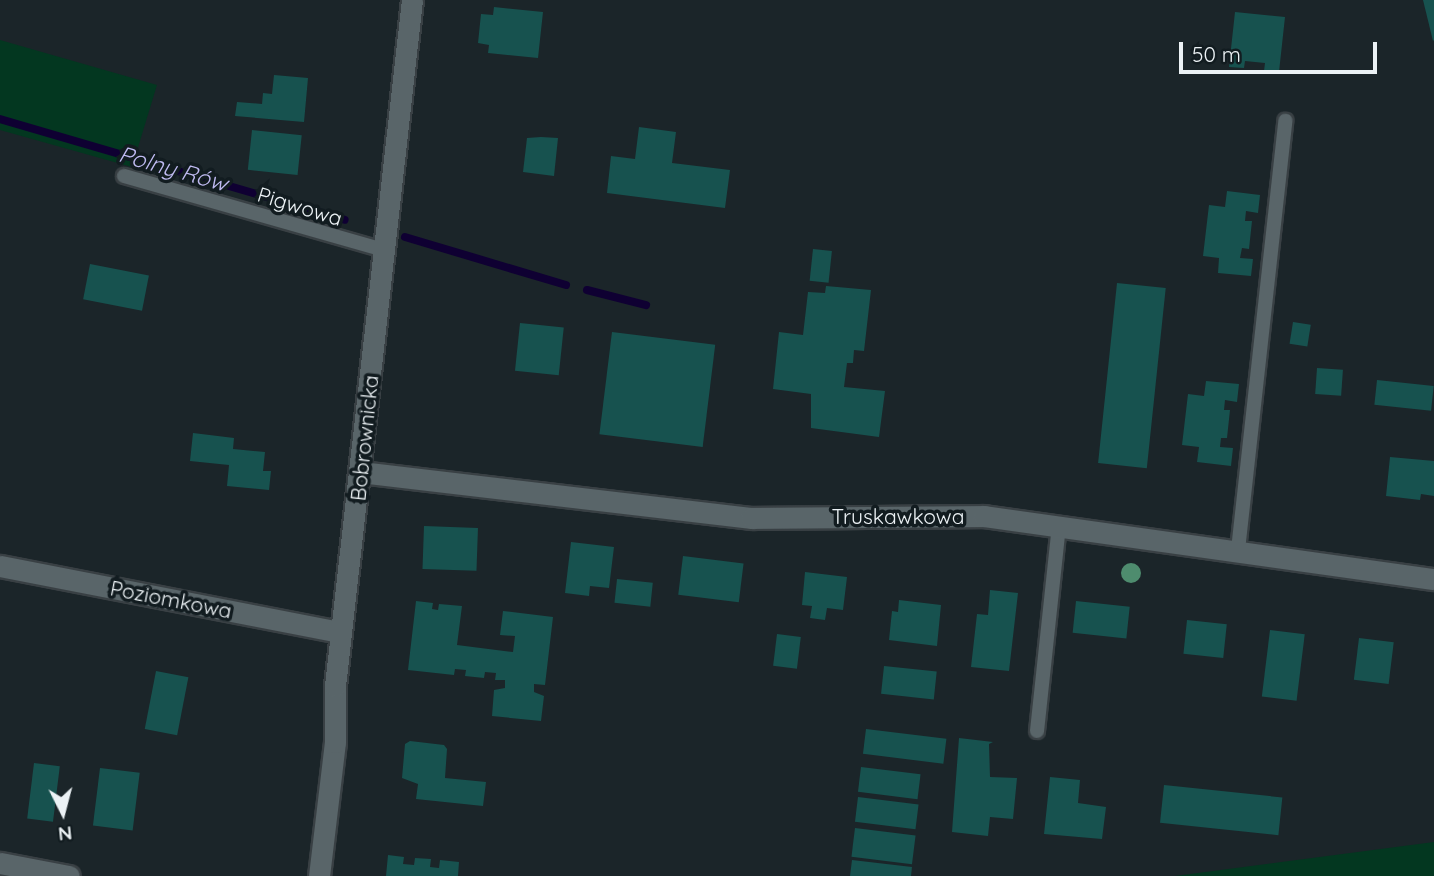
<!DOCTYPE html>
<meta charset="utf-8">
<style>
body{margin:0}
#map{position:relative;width:1434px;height:876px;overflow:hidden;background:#1b2529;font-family:Quicksand,sans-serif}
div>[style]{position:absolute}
.green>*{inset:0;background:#033720}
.stream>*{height:8px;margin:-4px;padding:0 4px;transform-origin:4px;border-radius:4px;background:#0f0032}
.building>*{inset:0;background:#17524f;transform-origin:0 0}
.roads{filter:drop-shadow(2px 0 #394044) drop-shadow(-2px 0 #394044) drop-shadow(0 2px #394044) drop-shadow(0 -2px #394044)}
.lane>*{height:14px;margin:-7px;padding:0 7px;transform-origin:7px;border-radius:7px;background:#596569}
.street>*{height:21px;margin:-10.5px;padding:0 10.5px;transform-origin:10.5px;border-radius:10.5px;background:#596569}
.trees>*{width:20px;height:20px;margin:-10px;border-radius:50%;background:#4e8c6e}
span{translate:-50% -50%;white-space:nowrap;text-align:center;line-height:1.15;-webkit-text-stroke:7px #121c20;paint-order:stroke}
.street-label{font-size:21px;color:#ecf2f5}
.water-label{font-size:23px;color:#bfbaf1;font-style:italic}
.north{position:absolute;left:28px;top:778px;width:70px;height:70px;-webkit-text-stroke:5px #121c20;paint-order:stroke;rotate:174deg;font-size:19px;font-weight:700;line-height:28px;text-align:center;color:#ecf2f5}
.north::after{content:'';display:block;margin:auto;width:24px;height:32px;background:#ecf2f5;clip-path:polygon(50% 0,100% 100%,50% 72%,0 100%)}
.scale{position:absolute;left:1179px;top:42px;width:198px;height:32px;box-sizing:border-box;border:4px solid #ecf2f5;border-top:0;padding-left:9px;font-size:21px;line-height:24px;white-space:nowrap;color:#ecf2f5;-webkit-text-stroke:5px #121c20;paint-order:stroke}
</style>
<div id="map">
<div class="green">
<div style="clip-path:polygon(0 40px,157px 85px,132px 167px,0 130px)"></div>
<div style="clip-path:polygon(1434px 842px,1434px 876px,1175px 876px)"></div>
</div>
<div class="stream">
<div style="left:0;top:119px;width:359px;rotate:16.3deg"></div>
<div style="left:405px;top:237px;width:168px;rotate:16.6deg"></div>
<div style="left:587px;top:290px;width:61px;rotate:14.3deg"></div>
</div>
<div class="building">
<div style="clip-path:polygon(1423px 0,1434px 0,1434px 40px,1433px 41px)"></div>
<div style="clip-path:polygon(494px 7px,543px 12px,538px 58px,488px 53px,489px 45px,478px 43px,481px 14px,493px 15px)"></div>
<div style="clip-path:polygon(1235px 12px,1285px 17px,1279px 72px,1264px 71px,1265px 63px,1245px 61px,1244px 68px,1229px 67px)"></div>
<div style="clip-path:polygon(274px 75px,308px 78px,304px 122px,235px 116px,237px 102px,262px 104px,263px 93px,272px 94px)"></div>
<div style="clip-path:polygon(639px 127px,676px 132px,672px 163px,730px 170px,725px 208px,607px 193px,611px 156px,635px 159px)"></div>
<div style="left:252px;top:130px;width:50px;height:40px;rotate:6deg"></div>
<div style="clip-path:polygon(541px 137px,558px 138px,554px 176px,523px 172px,527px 138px)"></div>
<div style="clip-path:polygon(1227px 191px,1260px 195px,1258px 213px,1246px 211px,1245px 221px,1252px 221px,1249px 249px,1242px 248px,1240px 258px,1253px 259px,1251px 276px,1218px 273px,1219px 258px,1203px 256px,1209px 205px,1225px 207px)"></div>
<div style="left:813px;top:249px;width:19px;height:32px;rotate:6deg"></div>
<div style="left:90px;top:264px;width:60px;height:36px;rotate:11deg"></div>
<div style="left:1117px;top:283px;width:49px;height:181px;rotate:6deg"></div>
<div style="clip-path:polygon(826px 286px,871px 290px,864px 351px,854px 350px,853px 363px,847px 363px,844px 387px,885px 391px,879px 437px,811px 428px,811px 394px,773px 389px,779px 332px,803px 335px,808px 292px,825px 293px)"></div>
<div style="left:1293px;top:322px;width:18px;height:22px;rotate:9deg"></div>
<div style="left:520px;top:323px;width:44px;height:48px;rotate:6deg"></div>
<div style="left:612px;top:332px;width:104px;height:103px;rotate:7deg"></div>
<div style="left:1317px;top:368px;width:26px;height:26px;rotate:4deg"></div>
<div style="left:1377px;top:380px;width:57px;height:25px;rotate:6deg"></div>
<div style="clip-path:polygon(1206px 381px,1239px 384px,1237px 402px,1225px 400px,1224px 410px,1230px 410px,1227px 438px,1221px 438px,1220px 447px,1233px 448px,1231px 466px,1197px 462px,1199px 447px,1182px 445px,1188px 394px,1204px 396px)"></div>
<div style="clip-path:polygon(193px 433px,234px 438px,233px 449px,265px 452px,263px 471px,271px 471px,269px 490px,227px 486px,229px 465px,190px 461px)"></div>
<div style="clip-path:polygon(1390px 457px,1434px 461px,1434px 496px,1421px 494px,1420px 500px,1386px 496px)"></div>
<div style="left:424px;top:526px;width:54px;height:43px;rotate:2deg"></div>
<div style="clip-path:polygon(571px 542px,614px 547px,609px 588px,590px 586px,589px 596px,565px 593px)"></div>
<div style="left:683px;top:556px;width:61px;height:39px;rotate:7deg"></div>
<div style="clip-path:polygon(805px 572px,847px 577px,843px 610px,827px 608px,825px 620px,810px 618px,812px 606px,802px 605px)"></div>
<div style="left:617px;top:579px;width:36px;height:24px;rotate:6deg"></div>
<div style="clip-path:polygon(990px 590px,1018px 593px,1009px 671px,971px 667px,977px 614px,988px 615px)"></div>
<div style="clip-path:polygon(899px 600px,941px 605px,937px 646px,889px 640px,892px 611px,898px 612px)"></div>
<div style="clip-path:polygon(416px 601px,433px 603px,432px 609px,438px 610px,439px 604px,462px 606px,457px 645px,513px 652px,515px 636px,500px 635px,503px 611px,553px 617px,545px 685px,534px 684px,534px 692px,544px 696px,541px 721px,492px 716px,494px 690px,505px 688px,505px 680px,495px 680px,496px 673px,485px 672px,484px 678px,465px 676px,466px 670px,455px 669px,454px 675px,408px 670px)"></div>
<div style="left:1076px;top:601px;width:54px;height:32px;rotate:6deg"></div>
<div style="left:1187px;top:620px;width:40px;height:34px;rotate:6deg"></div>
<div style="left:1270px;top:630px;width:35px;height:67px;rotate:7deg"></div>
<div style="left:777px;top:634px;width:24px;height:32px;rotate:7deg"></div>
<div style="left:1359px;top:638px;width:35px;height:42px;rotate:7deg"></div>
<div style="left:884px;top:666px;width:53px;height:28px;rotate:6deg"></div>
<div style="left:156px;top:671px;width:33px;height:59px;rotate:11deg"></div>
<div style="left:866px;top:729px;width:81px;height:25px;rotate:7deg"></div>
<div style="clip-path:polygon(959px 738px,993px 742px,989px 744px,990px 777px,1017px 778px,1013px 819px,990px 817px,988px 836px,952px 832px)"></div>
<div style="clip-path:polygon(410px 741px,444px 745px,447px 749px,445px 778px,486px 782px,483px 806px,416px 799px,418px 784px,402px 778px,405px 744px)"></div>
<div style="left:34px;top:763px;width:26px;height:56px;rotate:7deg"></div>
<div style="left:861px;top:767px;width:60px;height:25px;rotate:7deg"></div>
<div style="left:100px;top:768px;width:40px;height:58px;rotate:7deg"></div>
<div style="clip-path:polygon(1050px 777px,1080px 780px,1078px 803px,1106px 807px,1102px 839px,1044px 834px)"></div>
<div style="left:1164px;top:785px;width:119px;height:38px;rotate:6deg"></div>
<div style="left:858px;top:797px;width:61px;height:25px;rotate:7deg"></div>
<div style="left:855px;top:828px;width:61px;height:29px;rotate:7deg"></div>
<div style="clip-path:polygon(388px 855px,404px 857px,403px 864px,414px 865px,415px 858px,431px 859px,430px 867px,439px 868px,440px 860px,459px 862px,458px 876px,386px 876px)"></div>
<div style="clip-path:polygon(852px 860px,912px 867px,911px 876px,850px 876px)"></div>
</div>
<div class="roads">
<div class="lane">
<div style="left:124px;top:176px;width:270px;rotate:15.9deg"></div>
<div style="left:1238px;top:550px;width:432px;rotate:-83.7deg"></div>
<div style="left:1037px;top:731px;width:207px;rotate:-83.9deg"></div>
</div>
<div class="street">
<div style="left:360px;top:472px;width:395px;rotate:6.7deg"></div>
<div style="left:752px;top:518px;width:232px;rotate:-0.5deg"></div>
<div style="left:984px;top:516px;width:454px;rotate:8deg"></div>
<div style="left:0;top:566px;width:347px;rotate:11deg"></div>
<div style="left:0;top:863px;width:70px;rotate:10.7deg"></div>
<div style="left:319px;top:876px;width:135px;rotate:-83.2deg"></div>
<div style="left:335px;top:742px;width:56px;rotate:-90deg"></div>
<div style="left:335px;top:686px;width:690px;rotate:-83.6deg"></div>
</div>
</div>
<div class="trees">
<div style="left:1131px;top:573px"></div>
</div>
<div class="street-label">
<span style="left:300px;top:206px;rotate:17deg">Pigwowa</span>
<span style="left:364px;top:438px;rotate:-84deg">Bobrownicka</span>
<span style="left:898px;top:516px">Truskawkowa</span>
<span style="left:171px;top:599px;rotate:11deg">Poziomkowa</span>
</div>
<div class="water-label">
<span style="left:173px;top:169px;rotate:16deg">Polny Rów</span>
</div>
<div class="north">N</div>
<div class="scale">50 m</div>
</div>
